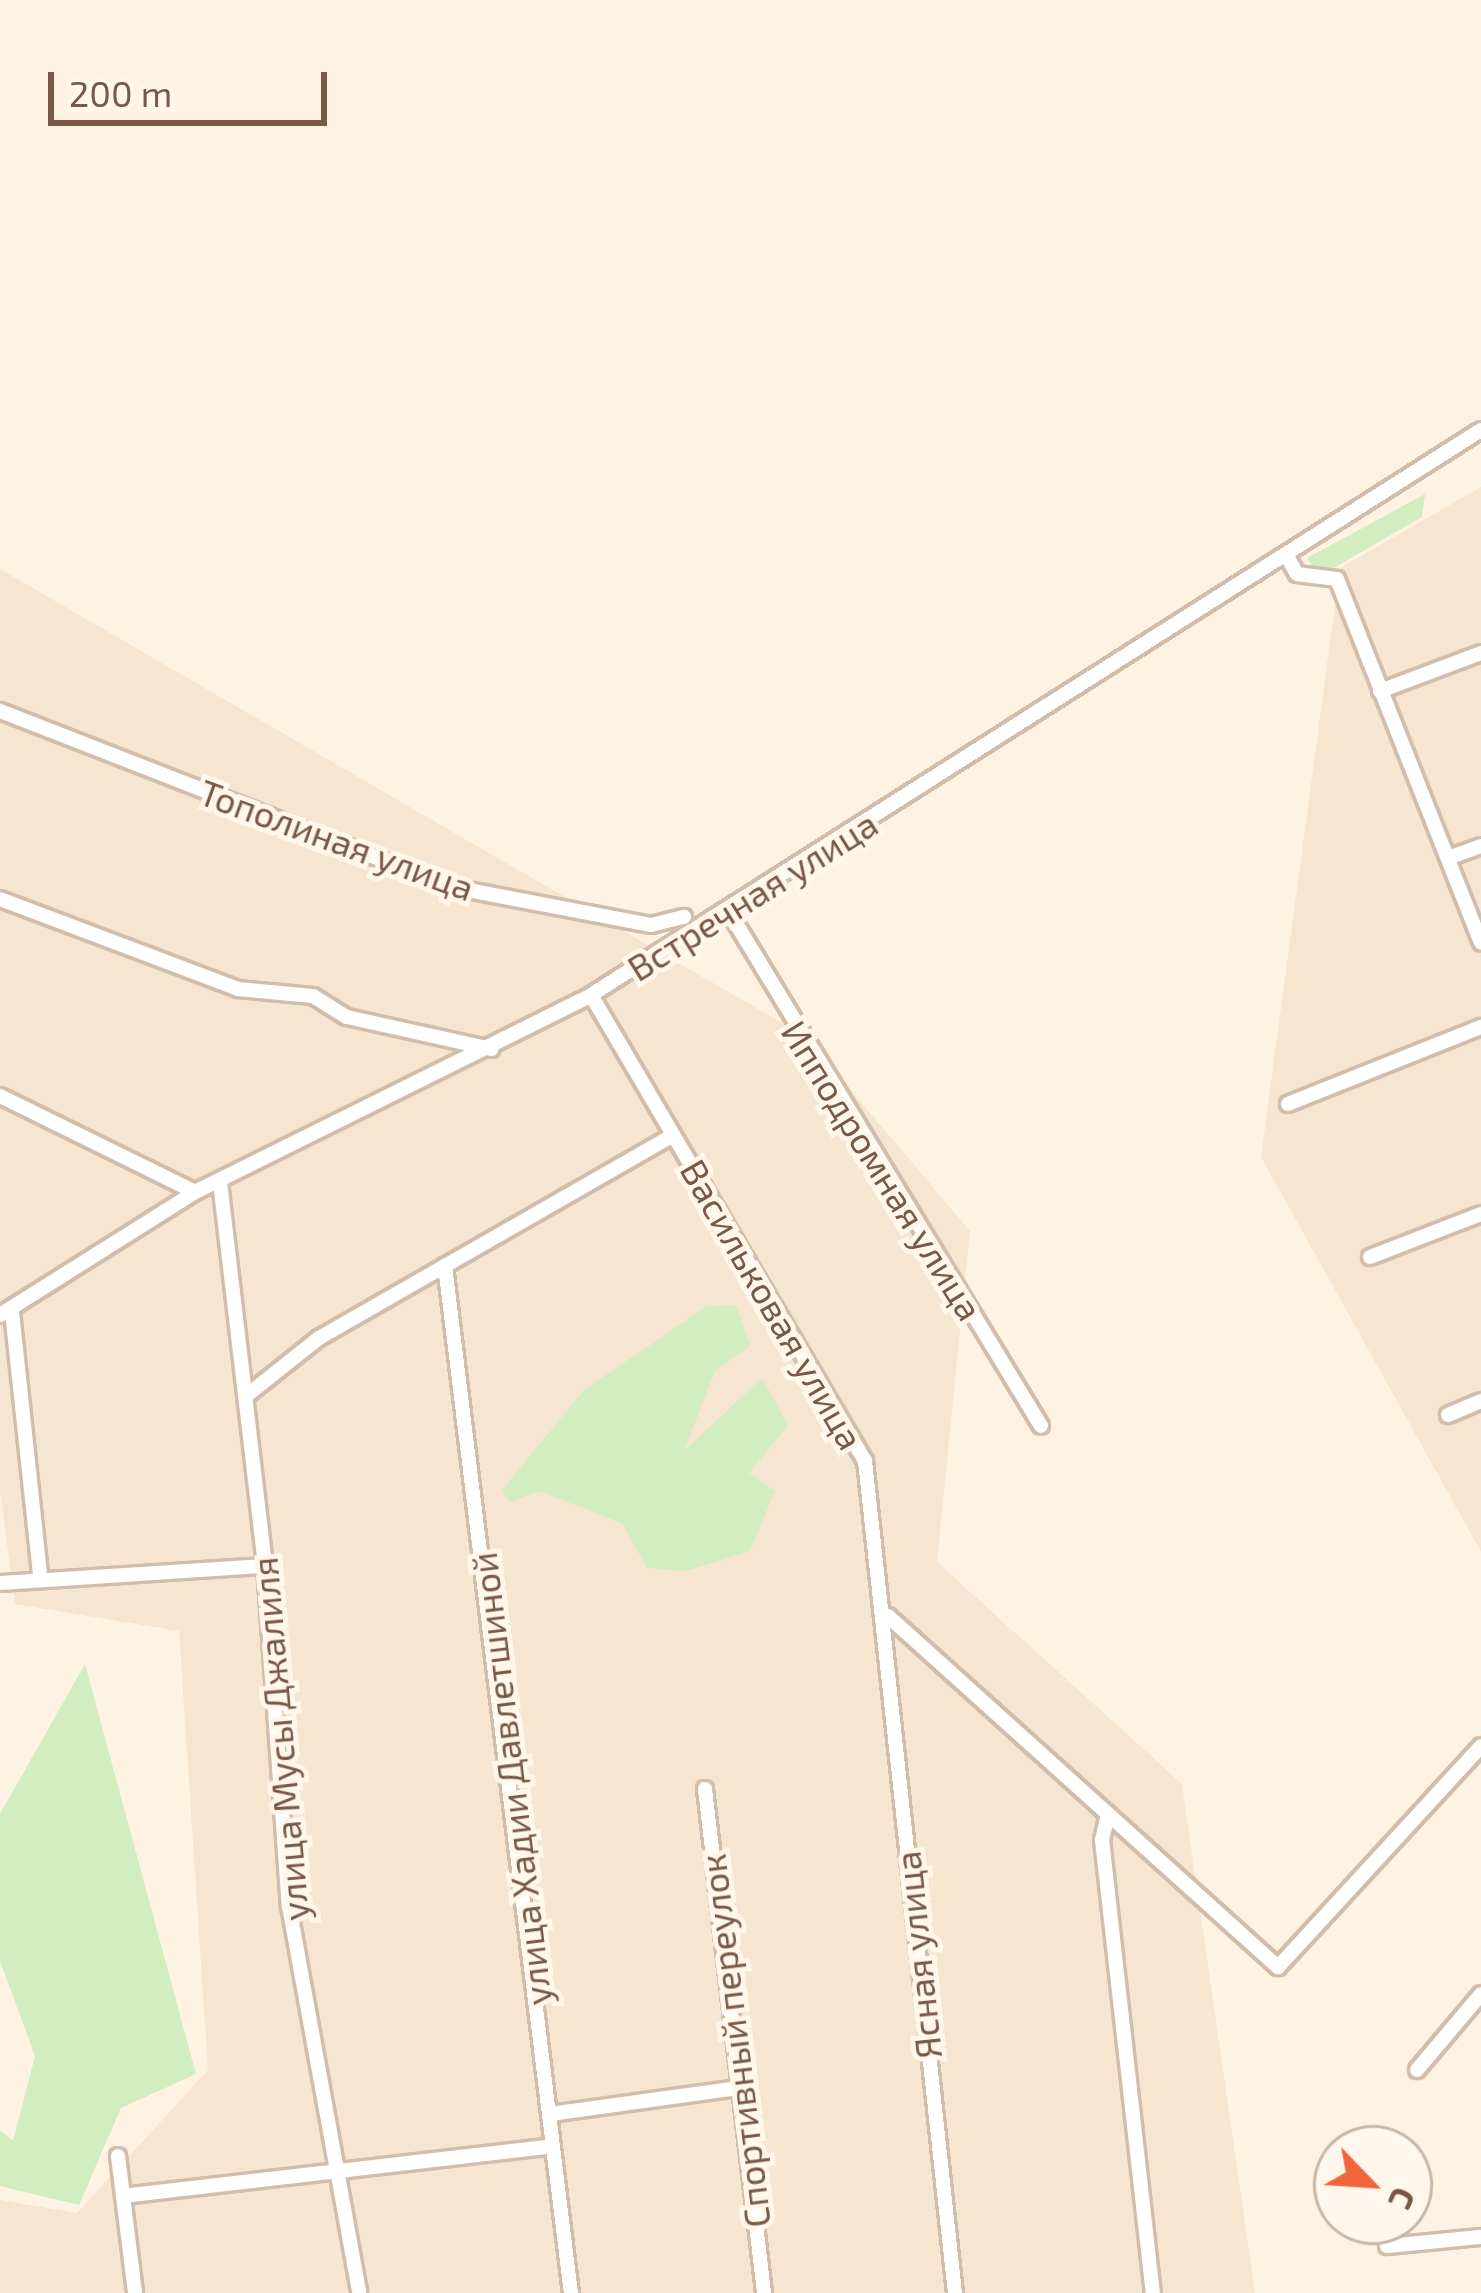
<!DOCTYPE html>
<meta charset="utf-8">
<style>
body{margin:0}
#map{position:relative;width:1481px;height:2293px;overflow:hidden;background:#fef3e3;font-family:"Exo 2",sans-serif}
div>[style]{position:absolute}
.residential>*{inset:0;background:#f6e5d1}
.green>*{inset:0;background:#d2edc0}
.roads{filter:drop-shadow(3px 0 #d2bdab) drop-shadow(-3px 0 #d2bdab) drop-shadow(0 3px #d2bdab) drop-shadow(0 -3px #d2bdab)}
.minor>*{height:14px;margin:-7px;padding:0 7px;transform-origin:7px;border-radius:7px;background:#fff}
span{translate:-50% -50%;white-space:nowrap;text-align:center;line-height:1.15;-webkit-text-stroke:10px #fff7eb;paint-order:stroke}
.street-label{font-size:36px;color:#785847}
.north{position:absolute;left:1313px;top:2125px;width:120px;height:120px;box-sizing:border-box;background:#fff7eb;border:3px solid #c9b7a9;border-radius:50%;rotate:115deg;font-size:33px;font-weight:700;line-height:48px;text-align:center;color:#785847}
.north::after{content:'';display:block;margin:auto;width:42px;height:54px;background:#f2663e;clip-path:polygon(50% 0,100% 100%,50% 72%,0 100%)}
.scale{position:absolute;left:48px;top:72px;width:279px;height:54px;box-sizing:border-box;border:6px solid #785847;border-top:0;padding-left:15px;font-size:36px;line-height:42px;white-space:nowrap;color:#785847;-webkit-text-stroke:9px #fff7eb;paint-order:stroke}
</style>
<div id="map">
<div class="residential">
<div style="clip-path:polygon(1481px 487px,1481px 1552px,1261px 1157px,1340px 568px)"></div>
<div style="clip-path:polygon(0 569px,806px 1037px,970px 1231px,937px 1562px,1182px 1784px,1255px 2293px,0 2293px,0 2200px,77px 2213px,208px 2070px,179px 1631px,15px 1604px,0 1491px)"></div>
</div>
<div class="green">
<div style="clip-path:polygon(1425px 494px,1422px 517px,1320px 576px,1307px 558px)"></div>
<div style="clip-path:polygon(736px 1305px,750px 1346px,715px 1371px,684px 1451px,762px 1378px,788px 1425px,749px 1473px,775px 1491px,750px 1551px,686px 1571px,647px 1568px,622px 1523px,539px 1491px,510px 1502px,502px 1490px,584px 1390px,707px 1306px)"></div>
<div style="clip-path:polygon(85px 1664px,196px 2074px,121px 2108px,79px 2205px,0 2186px,0 2130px,13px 2141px,35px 2056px,0 1961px,0 1814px)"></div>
</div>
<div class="roads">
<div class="minor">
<div style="left:1288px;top:558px;width:18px;rotate:61deg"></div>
<div style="left:1297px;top:574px;width:40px;rotate:7.1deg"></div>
<div style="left:1337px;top:579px;width:391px;rotate:68.4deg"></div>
<div style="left:1380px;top:691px;width:108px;rotate:-20.6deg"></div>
<div style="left:0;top:711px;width:485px;rotate:21.3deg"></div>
<div style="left:452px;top:887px;width:203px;rotate:10.8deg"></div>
<div style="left:651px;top:925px;width:34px;rotate:-14deg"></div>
<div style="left:1448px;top:858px;width:35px;rotate:-20deg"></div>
<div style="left:0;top:899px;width:254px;rotate:20.7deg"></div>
<div style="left:238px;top:989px;width:75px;rotate:5.3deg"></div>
<div style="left:313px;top:996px;width:40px;rotate:32deg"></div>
<div style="left:347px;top:1017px;width:148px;rotate:12.5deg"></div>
<div style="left:729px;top:912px;width:601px;rotate:58.74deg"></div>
<div style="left:591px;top:995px;width:541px;rotate:59.55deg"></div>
<div style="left:865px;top:1461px;width:837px;rotate:83.83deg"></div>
<div style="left:0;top:1096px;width:217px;rotate:26.2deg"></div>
<div style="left:1288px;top:1104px;width:208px;rotate:-21.8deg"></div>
<div style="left:220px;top:1182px;width:387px;rotate:83.3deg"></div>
<div style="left:265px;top:1566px;width:341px;rotate:86deg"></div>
<div style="left:289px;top:1906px;width:393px;rotate:79.7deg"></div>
<div style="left:1370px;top:1257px;width:119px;rotate:-21.2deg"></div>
<div style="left:445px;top:1266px;width:1035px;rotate:83.01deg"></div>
<div style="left:12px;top:1312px;width:263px;rotate:83.9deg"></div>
<div style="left:0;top:1315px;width:231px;rotate:-32.2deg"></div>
<div style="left:195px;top:1192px;width:442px;rotate:-26.4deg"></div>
<div style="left:591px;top:995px;width:1054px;rotate:-32.41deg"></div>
<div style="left:246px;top:1396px;width:93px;rotate:-38.5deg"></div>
<div style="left:319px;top:1338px;width:408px;rotate:-29.8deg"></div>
<div style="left:1448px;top:1415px;width:36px;rotate:-23deg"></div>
<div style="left:0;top:1583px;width:266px;rotate:-3.7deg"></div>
<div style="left:888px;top:1616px;width:525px;rotate:41.99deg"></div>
<div style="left:1278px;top:1967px;width:300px;rotate:-47.4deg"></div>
<div style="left:705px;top:1789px;width:507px;rotate:83.32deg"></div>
<div style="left:1108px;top:1814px;width:27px;rotate:103deg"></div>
<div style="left:1102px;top:1840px;width:456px;rotate:83.6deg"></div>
<div style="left:1417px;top:2070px;width:99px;rotate:-49.9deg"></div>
<div style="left:550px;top:2114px;width:189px;rotate:-7.9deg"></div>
<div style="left:118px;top:2156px;width:138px;rotate:82.9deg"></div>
<div style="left:123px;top:2196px;width:432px;rotate:-6.6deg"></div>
<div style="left:1387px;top:2246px;width:94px;rotate:-5.5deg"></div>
</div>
</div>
<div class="street-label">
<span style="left:337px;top:839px;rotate:20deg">Тополиная улица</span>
<span style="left:752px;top:895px;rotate:-32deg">Встречная улица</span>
<span style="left:883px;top:1170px;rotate:58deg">Ипподромная улица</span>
<span style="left:773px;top:1304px;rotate:60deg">Васильковая улица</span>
<span style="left:279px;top:1739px;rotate:-95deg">улица Мусы Джалиля</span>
<span style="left:510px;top:1779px;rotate:-97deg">улица Хадии Давлетшиной</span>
<span style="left:917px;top:1955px;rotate:-96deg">Ясная улица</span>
<span style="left:734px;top:2041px;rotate:-97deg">Спортивный переулок</span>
</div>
<div class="north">С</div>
<div class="scale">200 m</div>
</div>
